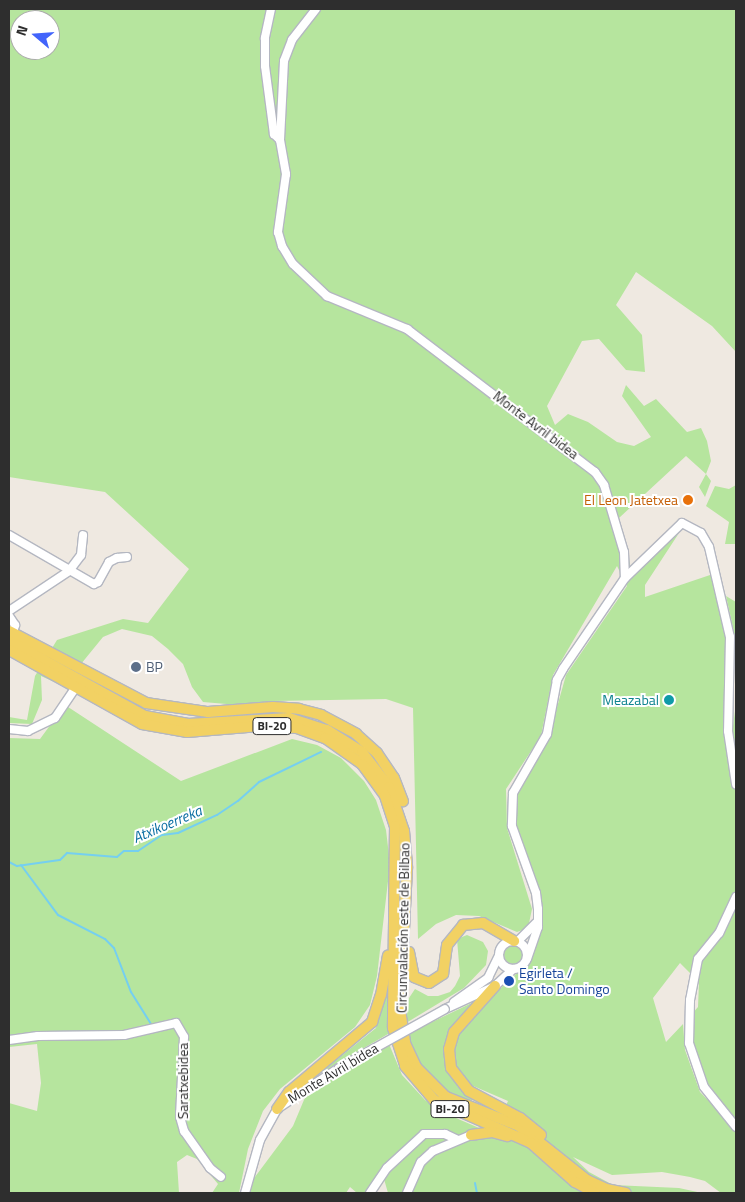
<!DOCTYPE html>
<meta charset="utf-8">
<style>
body{margin:0}
#map{position:relative;width:745px;height:1202px;overflow:hidden;background:#efe9e1;font-family:"Titillium Web",sans-serif}
div>[style]{position:absolute}
.green>*{inset:0;background:#b6e59e}
.round{border-radius:50%}
.stream>*{height:2px;margin:-1px;padding:0 1px;transform-origin:1px;border-radius:1px;background:#75cff0}
.roads{filter:drop-shadow(1px 0 #b4b7c1) drop-shadow(-1px 0 #b4b7c1) drop-shadow(0 1px #b4b7c1) drop-shadow(0 -1px #b4b7c1)}
.minor>*{height:8px;margin:-4px;padding:0 4px;transform-origin:4px;border-radius:4px;background:#fff}
.minor>.ring{margin:-4px;padding:0;box-sizing:content-box;background:none;border:8px solid #fff;border-radius:50%}
.major>*{height:10px;margin:-5px;padding:0 5px;transform-origin:5px;border-radius:5px;background:#f2d163}
.bridges{filter:drop-shadow(1px 0 #b4b7c1) drop-shadow(-1px 0 #b4b7c1) drop-shadow(0 1px #b4b7c1) drop-shadow(0 -1px #b4b7c1)}
.minor-bridge>*{height:8px;margin:-4px;padding:0 4px;transform-origin:4px;border-radius:4px;background:#fff}
.dots>*{width:14px;height:14px;translate:-50% -50%;box-sizing:border-box;border:2px solid #fff;border-radius:50%}
span{translate:-50% -50%;white-space:nowrap;text-align:center;line-height:1.15;-webkit-text-stroke:4px #fff;paint-order:stroke}
.shield-label span{padding:1px 4px;background:#fff;border:1px solid;border-radius:4px;-webkit-text-stroke-width:0}
.shield-label{font-size:12px;color:#2e2e2e;font-weight:700}
.street-label{font-size:14px;color:#2e2e2e}
.food-label{font-size:14px;color:#c56008}
.right{translate:-100% -50%;text-align:right}
.service-label{font-size:14px;color:#4e5e75}
.left{translate:0 -50%;text-align:left}
.culture-label{font-size:14px;color:#0d838f}
.transit-label{font-size:14px;color:#164399}
.water-label{font-size:15px;color:#0d6fa3;font-style:italic}
.frame{position:absolute;inset:0;border:10px solid #2e2e2e;pointer-events:none}
.north{position:absolute;left:10px;top:10px;width:50px;height:50px;box-sizing:border-box;background:#fff;border:1px solid #ababab;border-radius:50%;rotate:288deg;font-size:14px;font-weight:700;line-height:20px;text-align:center;color:#2e2e2e}
.north::after{content:'';display:block;margin:auto;width:18px;height:22px;background:#4264fb;clip-path:polygon(50% 0,100% 100%,50% 72%,0 100%)}
</style>
<div id="map">
<div class="green">
<div style="clip-path:polygon(evenodd,9px 9px,736px 9px,736px 352px,712px 326px,636px 272px,616px 305px,642px 335px,645px 372px,626px 370px,599px 339px,582px 341px,547px 406px,555px 425px,568px 414px,588px 422px,617px 442px,634px 446px,651px 437px,622px 396px,626px 385px,644px 406px,656px 399px,687px 432px,701px 428px,707px 441px,711px 461px,706px 474px,711px 481px,705px 497px,699px 487px,706px 474px,686px 456px,619px 518px,630px 564px,629px 578px,679px 533px,645px 585px,645px 597px,713px 574px,726px 634px,736px 805px,735px 894px,692px 975px,680px 963px,653px 998px,666px 1042px,683px 1024px,685px 1050px,700px 1092px,736px 1129px,736px 1193px,721px 1193px,705px 1181px,690px 1177px,662px 1172px,612px 1175px,573px 1157px,589px 1172px,613px 1185px,679px 1188px,702px 1193px,388px 1193px,384px 1179px,374px 1193px,357px 1193px,350px 1187px,346px 1193px,250px 1193px,252px 1181px,293px 1126px,309px 1088px,389px 1044px,402px 1075px,425px 1100px,449px 1115px,493px 1134px,508px 1101px,471px 1085px,456px 1071px,452px 1045px,464px 1022px,529px 962px,541px 913px,515px 831px,513px 809px,517px 792px,549px 736px,566px 675px,627px 586px,617px 566px,553px 675px,541px 736px,506px 789px,507px 828px,532px 909px,528px 928px,517px 932px,479px 916px,456px 915px,436px 924px,418px 939px,413px 708px,386px 699px,273px 701px,263px 707px,203px 702px,192px 687px,183px 664px,168px 649px,152px 636px,122px 629px,103px 637px,63px 686px,41px 676px,42px 700px,32px 724px,9px 723px,9px 717px,27px 720px,35px 676px,57px 640px,123px 619px,148px 623px,189px 569px,105px 492px,9px 477px,9px 9px,20px 20px,50px 20px,50px 50px,20px 50px,20px 20px)"></div>
<div style="clip-path:polygon(736px 485px,736px 544px,725px 544px,729px 522px,706px 506px,715px 486px,729px 489px)"></div>
<div style="clip-path:polygon(726px 596px,736px 602px,736px 699px,734px 632px)"></div>
<div style="clip-path:polygon(736px 704px,736px 767px,732px 733px)"></div>
<div style="clip-path:polygon(65px 705px,181px 781px,292px 739px,317px 745px,341px 758px,364px 781px,376px 800px,386px 830px,390px 864px,377px 976px,370px 1005px,355px 1027px,280px 1089px,263px 1111px,248px 1149px,239px 1193px,212px 1193px,218px 1184px,197px 1159px,187px 1155px,177px 1162px,179px 1193px,9px 1193px,9px 1103px,37px 1111px,41px 1083px,37px 1044px,9px 1047px,9px 738px,40px 739px)"></div>
<div style="clip-path:polygon(736px 903px,736px 1121px,709px 1089px,692px 1049px,691px 1015px,698px 1007px,699px 982px,696px 979px,700px 960px)"></div>
<div style="clip-path:polygon(467px 935px,483px 942px,488px 951px,486px 965px,464px 988px,406px 1023px,405px 1004px,415px 989px,428px 996px,438px 996px,450px 992px,455px 986px,460px 976px,457px 939px)"></div>
<div class="round" style="left:504px;top:946px;width:18px;height:18px"></div>
<div style="clip-path:polygon(388px 985px,388px 1034px,319px 1074px,376px 1028px)"></div>
<div style="clip-path:polygon(478px 1000px,451px 1029px,448px 1070px,458px 1087px,473px 1099px,469px 1102px,447px 1091px,420px 1068px,407px 1034px)"></div>
</div>
<div class="stream">
<div style="left:9px;top:862px;width:9px;rotate:27deg"></div>
<div style="left:17px;top:866px;width:43px;rotate:-7.9deg"></div>
<div style="left:60px;top:860px;width:10px;rotate:-45deg"></div>
<div style="left:67px;top:853px;width:50px;rotate:4.6deg"></div>
<div style="left:117px;top:857px;width:9px;rotate:-41deg"></div>
<div style="left:124px;top:851px;width:14px"></div>
<div style="left:138px;top:851px;width:29px;rotate:-34deg"></div>
<div style="left:162px;top:835px;width:16px;rotate:-7deg"></div>
<div style="left:178px;top:833px;width:43px;rotate:-24.8deg"></div>
<div style="left:217px;top:815px;width:25px;rotate:-34deg"></div>
<div style="left:238px;top:801px;width:28px;rotate:-42deg"></div>
<div style="left:259px;top:782px;width:69px;rotate:-25.8deg"></div>
<div style="left:21px;top:865px;width:62px;rotate:53.5deg"></div>
<div style="left:58px;top:915px;width:53px;rotate:27.1deg"></div>
<div style="left:105px;top:939px;width:13px;rotate:45deg"></div>
<div style="left:114px;top:948px;width:47px;rotate:68.9deg"></div>
<div style="left:131px;top:992px;width:38px;rotate:58deg"></div>
<div style="left:475px;top:1183px;width:10px;rotate:79deg"></div>
</div>
<div class="roads">
<div class="minor">
<div style="left:271px;top:9px;width:30px;rotate:102deg"></div>
<div style="left:265px;top:38px;width:28px;rotate:90deg"></div>
<div style="left:265px;top:66px;width:69px;rotate:82.5deg"></div>
<div style="left:274px;top:134px;width:8px;rotate:45deg"></div>
<div style="left:316px;top:9px;width:39px;rotate:128deg"></div>
<div style="left:292px;top:40px;width:22px;rotate:111deg"></div>
<div style="left:284px;top:61px;width:79px;rotate:92.9deg"></div>
<div style="left:280px;top:140px;width:35px;rotate:80deg"></div>
<div style="left:286px;top:174px;width:59px;rotate:97.9deg"></div>
<div style="left:278px;top:232px;width:15px;rotate:74deg"></div>
<div style="left:282px;top:246px;width:21px;rotate:59deg"></div>
<div style="left:293px;top:264px;width:47px;rotate:43.3deg"></div>
<div style="left:327px;top:296px;width:87px;rotate:22.4deg"></div>
<div style="left:407px;top:329px;width:236px;rotate:37.3deg"></div>
<div style="left:595px;top:472px;width:16px;rotate:55deg"></div>
<div style="left:604px;top:485px;width:70px;rotate:73.4deg"></div>
<div style="left:624px;top:552px;width:26px;rotate:88deg"></div>
<div style="left:625px;top:578px;width:110px;rotate:124.3deg"></div>
<div style="left:563px;top:669px;width:13px;rotate:119deg"></div>
<div style="left:557px;top:680px;width:55px;rotate:100.5deg"></div>
<div style="left:547px;top:734px;width:68px;rotate:120deg"></div>
<div style="left:513px;top:793px;width:33px;rotate:92deg"></div>
<div style="left:512px;top:826px;width:71px;rotate:70.3deg"></div>
<div style="left:536px;top:893px;width:16px;rotate:83deg"></div>
<div style="left:538px;top:909px;width:18px;rotate:90deg"></div>
<div style="left:538px;top:927px;width:34px;rotate:109deg"></div>
<div style="left:9px;top:535px;width:98px;rotate:30deg"></div>
<div style="left:94px;top:584px;width:4px;rotate:-27deg"></div>
<div style="left:98px;top:582px;width:23px;rotate:-61deg"></div>
<div style="left:109px;top:562px;width:9px;rotate:-27deg"></div>
<div style="left:117px;top:558px;width:10px;rotate:-6deg"></div>
<div style="left:625px;top:578px;width:79px;rotate:-44deg"></div>
<div style="left:682px;top:523px;width:21px;rotate:28deg"></div>
<div style="left:701px;top:533px;width:16px;rotate:60deg"></div>
<div style="left:709px;top:547px;width:92px;rotate:76.9deg"></div>
<div style="left:730px;top:637px;width:94px;rotate:91.2deg"></div>
<div style="left:728px;top:731px;width:54px;rotate:81.4deg"></div>
<div style="left:9px;top:611px;width:72px;rotate:-33.7deg"></div>
<div style="left:69px;top:571px;width:20px;rotate:-53deg"></div>
<div style="left:81px;top:555px;width:20px;rotate:-84deg"></div>
<div style="left:9px;top:616px;width:11px;rotate:56deg"></div>
<div style="left:15px;top:625px;width:8px;rotate:104deg"></div>
<div style="left:9px;top:729px;width:19px;rotate:6deg"></div>
<div style="left:28px;top:731px;width:30px;rotate:-26deg"></div>
<div style="left:55px;top:718px;width:36px;rotate:-56deg"></div>
<div style="left:736px;top:897px;width:40px;rotate:115deg"></div>
<div style="left:719px;top:933px;width:33px;rotate:129deg"></div>
<div style="left:698px;top:959px;width:42px;rotate:101deg"></div>
<div style="left:690px;top:1000px;width:43px;rotate:91.3deg"></div>
<div style="left:689px;top:1043px;width:46px;rotate:71.2deg"></div>
<div style="left:704px;top:1087px;width:51px;rotate:51.3deg"></div>
<div class="ring" style="left:499px;top:941px;width:20px;height:20px"></div>
<div style="left:518px;top:941px;width:25px;rotate:-45deg"></div>
<div style="left:454px;top:1002px;width:42px;rotate:-35.2deg"></div>
<div style="left:488px;top:978px;width:25px;rotate:-64deg"></div>
<div style="left:445px;top:1009px;width:55px;rotate:-24.7deg"></div>
<div style="left:495px;top:986px;width:25px;rotate:-43deg"></div>
<div style="left:9px;top:1040px;width:29px;rotate:-8deg"></div>
<div style="left:38px;top:1036px;width:86px;rotate:-0.7deg"></div>
<div style="left:124px;top:1035px;width:53px;rotate:-13deg"></div>
<div style="left:176px;top:1023px;width:16px;rotate:60deg"></div>
<div style="left:184px;top:1037px;width:80px;rotate:92.9deg"></div>
<div style="left:180px;top:1117px;width:15px;rotate:74deg"></div>
<div style="left:184px;top:1131px;width:45px;rotate:54.9deg"></div>
<div style="left:210px;top:1168px;width:14px;rotate:39deg"></div>
<div style="left:245px;top:1193px;width:55px;rotate:-74.2deg"></div>
<div style="left:260px;top:1140px;width:35px;rotate:-61deg"></div>
<div style="left:277px;top:1109px;width:74px;rotate:-33.5deg"></div>
<div style="left:370px;top:1193px;width:30px;rotate:-56deg"></div>
<div style="left:387px;top:1168px;width:50px;rotate:-42.6deg"></div>
<div style="left:424px;top:1134px;width:21px"></div>
<div style="left:445px;top:1134px;width:14px;rotate:25deg"></div>
<div style="left:407px;top:1193px;width:34px;rotate:-66deg"></div>
<div style="left:421px;top:1162px;width:16px;rotate:-43deg"></div>
<div style="left:433px;top:1151px;width:41px;rotate:-22.8deg"></div>
</div>
<div class="major">
<div style="left:9px;top:631px;width:155px;rotate:27.7deg"></div>
<div style="left:146px;top:703px;width:63px;rotate:8.3deg"></div>
<div style="left:208px;top:712px;width:65px;rotate:-4.4deg"></div>
<div style="left:273px;top:707px;width:26px;rotate:4deg"></div>
<div style="left:299px;top:709px;width:23px;rotate:15deg"></div>
<div style="left:321px;top:715px;width:40px;rotate:28deg"></div>
<div style="left:356px;top:734px;width:28px;rotate:42deg"></div>
<div style="left:377px;top:753px;width:30px;rotate:56deg"></div>
<div style="left:394px;top:778px;width:25px;rotate:69deg"></div>
<div style="left:9px;top:641px;width:155px;rotate:28.9deg"></div>
<div style="left:145px;top:716px;width:44px;rotate:10.5deg"></div>
<div style="left:188px;top:724px;width:101px;rotate:-3.4deg"></div>
<div style="left:289px;top:718px;width:40px;rotate:18deg"></div>
<div style="left:327px;top:730px;width:41px;rotate:32.2deg"></div>
<div style="left:362px;top:752px;width:44px;rotate:52.4deg"></div>
<div style="left:389px;top:787px;width:46px;rotate:71.2deg"></div>
<div style="left:404px;top:831px;width:37px;rotate:85deg"></div>
<div style="left:407px;top:868px;width:142px;rotate:92.8deg"></div>
<div style="left:400px;top:1010px;width:33px;rotate:81deg"></div>
<div style="left:405px;top:1043px;width:26px;rotate:65deg"></div>
<div style="left:416px;top:1067px;width:42px;rotate:45deg"></div>
<div style="left:446px;top:1097px;width:79px;rotate:21.7deg"></div>
<div style="left:519px;top:1126px;width:87px;rotate:38.5deg"></div>
<div style="left:587px;top:1180px;width:21px;rotate:25deg"></div>
<div style="left:606px;top:1189px;width:20px;rotate:11deg"></div>
<div style="left:9px;top:650px;width:152px;rotate:29.1deg"></div>
<div style="left:142px;top:724px;width:46px;rotate:10.1deg"></div>
<div style="left:187px;top:732px;width:73px;rotate:-4.7deg"></div>
<div style="left:260px;top:726px;width:37px;rotate:3deg"></div>
<div style="left:297px;top:728px;width:30px;rotate:20deg"></div>
<div style="left:325px;top:738px;width:45px;rotate:35.1deg"></div>
<div style="left:362px;top:764px;width:39px;rotate:54deg"></div>
<div style="left:385px;top:796px;width:32px;rotate:72deg"></div>
<div style="left:395px;top:826px;width:202px;rotate:90.6deg"></div>
<div style="left:393px;top:1028px;width:40px;rotate:72deg"></div>
<div style="left:405px;top:1066px;width:45px;rotate:49.5deg"></div>
<div style="left:434px;top:1100px;width:106px;rotate:23.9deg"></div>
<div style="left:531px;top:1143px;width:59px;rotate:41.6deg"></div>
<div style="left:575px;top:1182px;width:23px;rotate:29deg"></div>
<div style="left:409px;top:952px;width:25px;rotate:79deg"></div>
<div style="left:414px;top:977px;width:16px;rotate:22deg"></div>
<div style="left:429px;top:983px;width:17px;rotate:-33deg"></div>
<div style="left:443px;top:974px;width:29px;rotate:-82deg"></div>
<div style="left:447px;top:945px;width:26px;rotate:-51deg"></div>
<div style="left:463px;top:925px;width:20px;rotate:-6deg"></div>
<div style="left:483px;top:923px;width:36px;rotate:30deg"></div>
<div style="left:495px;top:986px;width:62px;rotate:131.7deg"></div>
<div style="left:454px;top:1032px;width:18px;rotate:106deg"></div>
<div style="left:449px;top:1049px;width:19px;rotate:84deg"></div>
<div style="left:451px;top:1068px;width:29px;rotate:52deg"></div>
<div style="left:469px;top:1091px;width:58px;rotate:27.9deg"></div>
<div style="left:520px;top:1118px;width:27px;rotate:39deg"></div>
<div style="left:277px;top:1109px;width:21px;rotate:-55deg"></div>
<div style="left:289px;top:1092px;width:109px;rotate:-40.1deg"></div>
<div style="left:372px;top:1022px;width:28px;rotate:-72deg"></div>
<div style="left:381px;top:995px;width:40px;rotate:-80deg"></div>
<div style="left:471px;top:1135px;width:21px;rotate:-8deg"></div>
<div style="left:492px;top:1132px;width:16px;rotate:15deg"></div>
</div>
</div>
<div class="bridges">
<div class="minor-bridge">
<div style="left:339px;top:1068px;width:121px;rotate:-29.1deg"></div>
</div>
</div>
<div class="dots">
<div style="left:688px;top:500px;background:#e8710a"></div>
<div style="left:136px;top:667px;background:#5c6f8a"></div>
<div style="left:669px;top:700px;background:#0f9aa8"></div>
<div style="left:509px;top:981px;background:#1a4fb4"></div>
</div>
<div class="shield-label">
<span style="left:272px;top:726px">BI-20</span>
<span style="left:450px;top:1109px">BI-20</span>
</div>
<div class="street-label">
<span style="left:536px;top:425px;rotate:37deg">Monte Avril bidea</span>
<span style="left:403px;top:928px;rotate:-89deg">Circunvalación este de Bilbao</span>
<span style="left:333px;top:1073px;rotate:-31deg">Monte Avril bidea</span>
<span style="left:183px;top:1081px;rotate:-90deg">Saratxebidea</span>
</div>
<div class="food-label">
<span class="right" style="left:678px;top:500px">El Leon Jatetxea</span>
</div>
<div class="service-label">
<span class="left" style="left:146px;top:667px">BP</span>
</div>
<div class="culture-label">
<span class="right" style="left:659px;top:700px">Meazabal</span>
</div>
<div class="transit-label">
<span class="left" style="left:519px;top:981px">Egirleta /<br>Santo Domingo</span>
</div>
<div class="water-label">
<span style="left:167px;top:824px;rotate:-23deg">Atxikoerreka</span>
</div>
<div class="frame"></div>
<div class="north">N</div>
</div>
